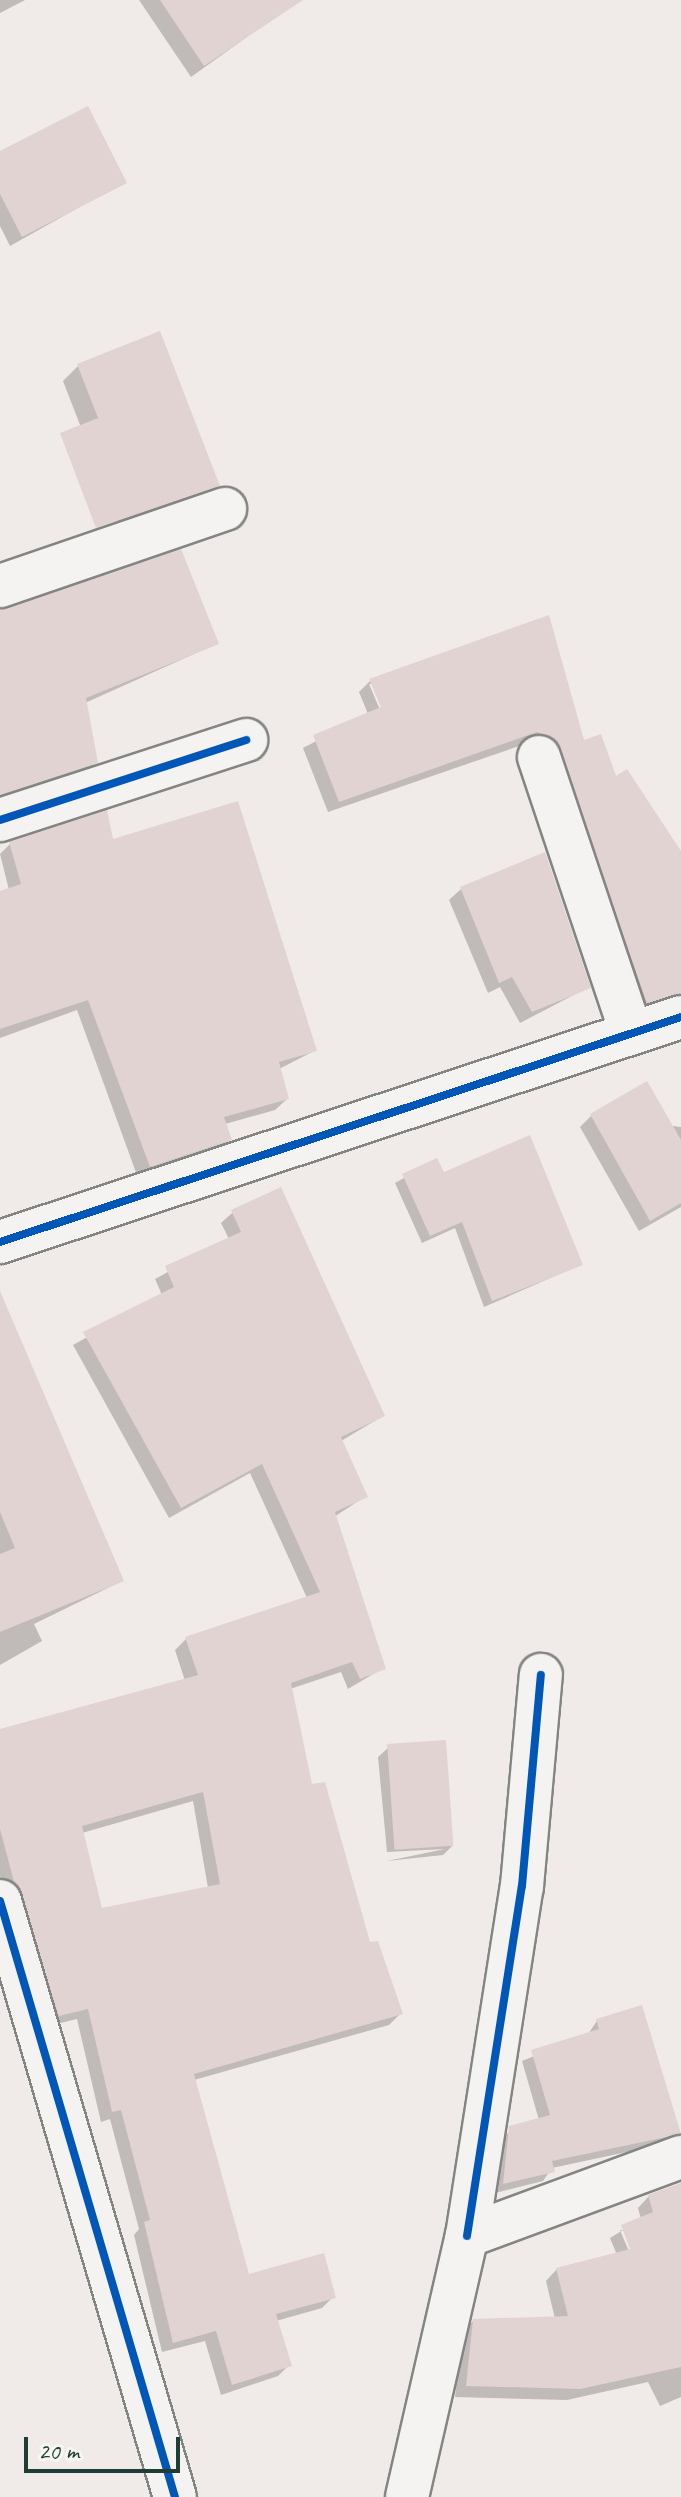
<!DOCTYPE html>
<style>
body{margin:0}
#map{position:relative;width:681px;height:2497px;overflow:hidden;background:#f0eae8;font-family:Caveat,sans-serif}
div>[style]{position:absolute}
.shadow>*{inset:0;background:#0003}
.building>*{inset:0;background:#e0d3d1;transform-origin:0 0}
.roads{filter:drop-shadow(2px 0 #838583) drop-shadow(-2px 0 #838583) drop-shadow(0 2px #838583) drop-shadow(0 -2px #838583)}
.minor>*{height:42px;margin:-21px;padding:0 21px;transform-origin:21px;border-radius:21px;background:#f4f3f1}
.cycleway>*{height:8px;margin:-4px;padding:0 4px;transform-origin:4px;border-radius:4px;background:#0057b8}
span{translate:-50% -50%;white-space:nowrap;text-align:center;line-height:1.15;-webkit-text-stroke:6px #f6f6f2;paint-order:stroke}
.scale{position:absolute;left:24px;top:2437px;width:156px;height:36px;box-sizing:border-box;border:4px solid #1f3d34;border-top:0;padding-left:10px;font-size:24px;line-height:28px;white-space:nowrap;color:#1f3d34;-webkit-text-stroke:6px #f6f6f2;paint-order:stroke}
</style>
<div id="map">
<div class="shadow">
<div style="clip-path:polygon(0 0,25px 0,0 13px)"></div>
<div style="clip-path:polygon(139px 0,263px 0,275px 17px,191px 77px)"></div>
<div style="clip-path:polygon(0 153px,124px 182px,10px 246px,0 226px)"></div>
<div style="clip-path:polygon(78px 366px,217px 486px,202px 501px,120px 528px,63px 381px)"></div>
<div style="clip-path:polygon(0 611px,216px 644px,85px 703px,96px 762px,85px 773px,0 802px)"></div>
<div style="clip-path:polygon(evenodd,370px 681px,583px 742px,681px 854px,681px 1003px,635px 1013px,525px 744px,328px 812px,303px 748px,368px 714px,359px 692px,370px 681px,369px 684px,373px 684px,387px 716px,383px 717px,369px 684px)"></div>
<div style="clip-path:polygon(111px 842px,314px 1051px,279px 1069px,287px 1099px,275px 1110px,225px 1124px,230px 1139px,219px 1151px,138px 1178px,77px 1010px,0 1038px,0 894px,9px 890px,0 854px,10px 844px)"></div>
<div style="clip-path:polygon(461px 889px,589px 987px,520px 1023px,500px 987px,488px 993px,449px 900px)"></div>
<div style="clip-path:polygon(591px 1116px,681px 1127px,681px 1207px,639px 1231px,580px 1127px)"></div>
<div style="clip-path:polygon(436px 1160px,443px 1175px,580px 1265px,484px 1307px,455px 1228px,422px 1243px,395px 1183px)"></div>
<div style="clip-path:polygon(evenodd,280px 1190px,383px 1416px,341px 1441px,366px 1496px,334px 1517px,383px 1668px,348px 1689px,341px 1672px,290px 1689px,311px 1786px,323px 1785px,368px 1945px,377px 1943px,400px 2014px,389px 2025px,194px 2080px,247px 2276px,322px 2256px,333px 2297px,322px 2308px,276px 2321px,289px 2365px,278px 2376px,221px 2395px,205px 2341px,162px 2352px,134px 2235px,139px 2229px,110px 2119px,101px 2122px,77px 2019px,48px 2026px,12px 1906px,0 1894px,0 1731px,185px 1681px,175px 1650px,186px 1639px,307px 1598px,250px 1473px,169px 1518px,73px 1345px,162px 1295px,155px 1279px,229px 1239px,221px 1223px,231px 1214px,247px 1240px,231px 1214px,280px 1190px,193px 1801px,208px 1888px,101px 1910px,82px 1833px,193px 1801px)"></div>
<div style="clip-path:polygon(0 1296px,122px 1581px,34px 1624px,42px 1641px,0 1665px)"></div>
<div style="clip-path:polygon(388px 1748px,452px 1846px,443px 1855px,387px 1861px,445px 1849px,387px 1852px,378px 1757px)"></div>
<div style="clip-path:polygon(597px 2021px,679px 2133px,669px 2143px,552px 2168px,543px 2181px,495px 2193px,500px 2137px,539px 2120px,522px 2061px,588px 2034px)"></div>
<div style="clip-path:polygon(evenodd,681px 2184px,681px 2397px,660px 2406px,648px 2382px,567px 2400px,455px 2397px,462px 2332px,473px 2321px,555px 2319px,546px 2281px,557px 2269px,617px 2255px,610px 2238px,641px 2219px,638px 2208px,649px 2196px,681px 2184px,620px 2230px,625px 2230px,635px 2258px,632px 2259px,620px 2230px)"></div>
</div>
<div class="building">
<div style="clip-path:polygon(160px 0,303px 0,204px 66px)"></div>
<div style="clip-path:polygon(88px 106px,127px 183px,22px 237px,0 194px,0 151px)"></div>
<div style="clip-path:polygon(160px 331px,220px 486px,96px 528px,60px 433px,98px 418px,77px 364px)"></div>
<div style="clip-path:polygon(181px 549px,219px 644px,86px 698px,98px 763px,0 795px,0 609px)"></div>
<div style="clip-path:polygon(549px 615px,584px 740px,601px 734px,616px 776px,627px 769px,681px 851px,681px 994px,647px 1003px,554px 739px,537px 732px,339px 802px,313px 735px,381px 707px,369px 679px)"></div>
<div style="clip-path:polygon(238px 801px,317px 1051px,279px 1062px,289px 1099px,224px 1117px,232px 1140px,150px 1167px,88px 1000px,0 1029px,0 891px,21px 884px,9px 842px,107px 810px,113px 839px)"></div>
<div style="clip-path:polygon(545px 852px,591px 988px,532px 1012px,512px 977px,499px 983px,460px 887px)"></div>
<div style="clip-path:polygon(647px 1081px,681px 1140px,681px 1203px,650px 1221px,590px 1114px)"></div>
<div style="clip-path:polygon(530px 1135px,583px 1265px,492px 1301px,462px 1222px,430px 1236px,402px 1174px,437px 1158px,444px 1172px)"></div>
<div style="clip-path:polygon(evenodd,281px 1187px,385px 1416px,341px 1437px,368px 1497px,335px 1512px,386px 1669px,360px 1679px,352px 1662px,291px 1683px,312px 1784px,325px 1782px,370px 1942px,378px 1941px,403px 2014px,194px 2074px,249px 2274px,324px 2253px,336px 2298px,276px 2314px,292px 2366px,232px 2385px,216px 2331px,173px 2343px,144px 2222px,150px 2220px,121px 2110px,112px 2112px,88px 2009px,59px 2016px,14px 1882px,0 1829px,0 1729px,198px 1675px,185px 1637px,320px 1592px,262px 1464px,181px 1508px,83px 1332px,174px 1287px,165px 1266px,241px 1232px,231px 1210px,281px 1187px,203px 1792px,220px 1884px,102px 1908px,82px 1826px,203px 1792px)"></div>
<div style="clip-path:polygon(0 1291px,124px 1581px,0 1632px,0 1554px,15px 1548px,0 1512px)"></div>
<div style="left:446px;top:1740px;width:106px;height:59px;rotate:86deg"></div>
<div style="clip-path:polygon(642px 2005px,681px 2134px,552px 2161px,555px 2172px,503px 2184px,509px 2126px,550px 2115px,531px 2050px,599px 2029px,596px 2019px)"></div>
<div style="clip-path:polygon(681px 2183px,681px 2367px,580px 2389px,466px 2386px,473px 2319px,568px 2316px,556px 2268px,630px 2249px,621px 2225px,653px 2212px,648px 2195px)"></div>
</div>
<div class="roads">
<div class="minor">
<div style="left:0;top:586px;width:238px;rotate:-18.9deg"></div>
<div style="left:539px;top:757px;width:290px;rotate:71.5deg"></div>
<div style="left:0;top:820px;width:259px;rotate:-18deg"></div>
<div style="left:0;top:1242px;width:717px;rotate:-18.28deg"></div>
<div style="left:0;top:1901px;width:621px;rotate:73.64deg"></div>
<div style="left:467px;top:2236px;width:354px;rotate:-81.1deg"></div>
<div style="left:522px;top:1886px;width:212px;rotate:-84.9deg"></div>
<div style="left:407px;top:2497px;width:268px;rotate:-77.1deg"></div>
<div style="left:467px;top:2236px;width:228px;rotate:-20.3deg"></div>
</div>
</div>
<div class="cycleway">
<div style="left:0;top:820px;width:259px;rotate:-18deg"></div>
<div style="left:0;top:1242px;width:717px;rotate:-18.28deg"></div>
<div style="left:0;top:1901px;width:621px;rotate:73.64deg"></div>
<div style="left:467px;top:2236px;width:354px;rotate:-81.1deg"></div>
<div style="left:522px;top:1886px;width:212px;rotate:-84.9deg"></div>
</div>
<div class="scale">20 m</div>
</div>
